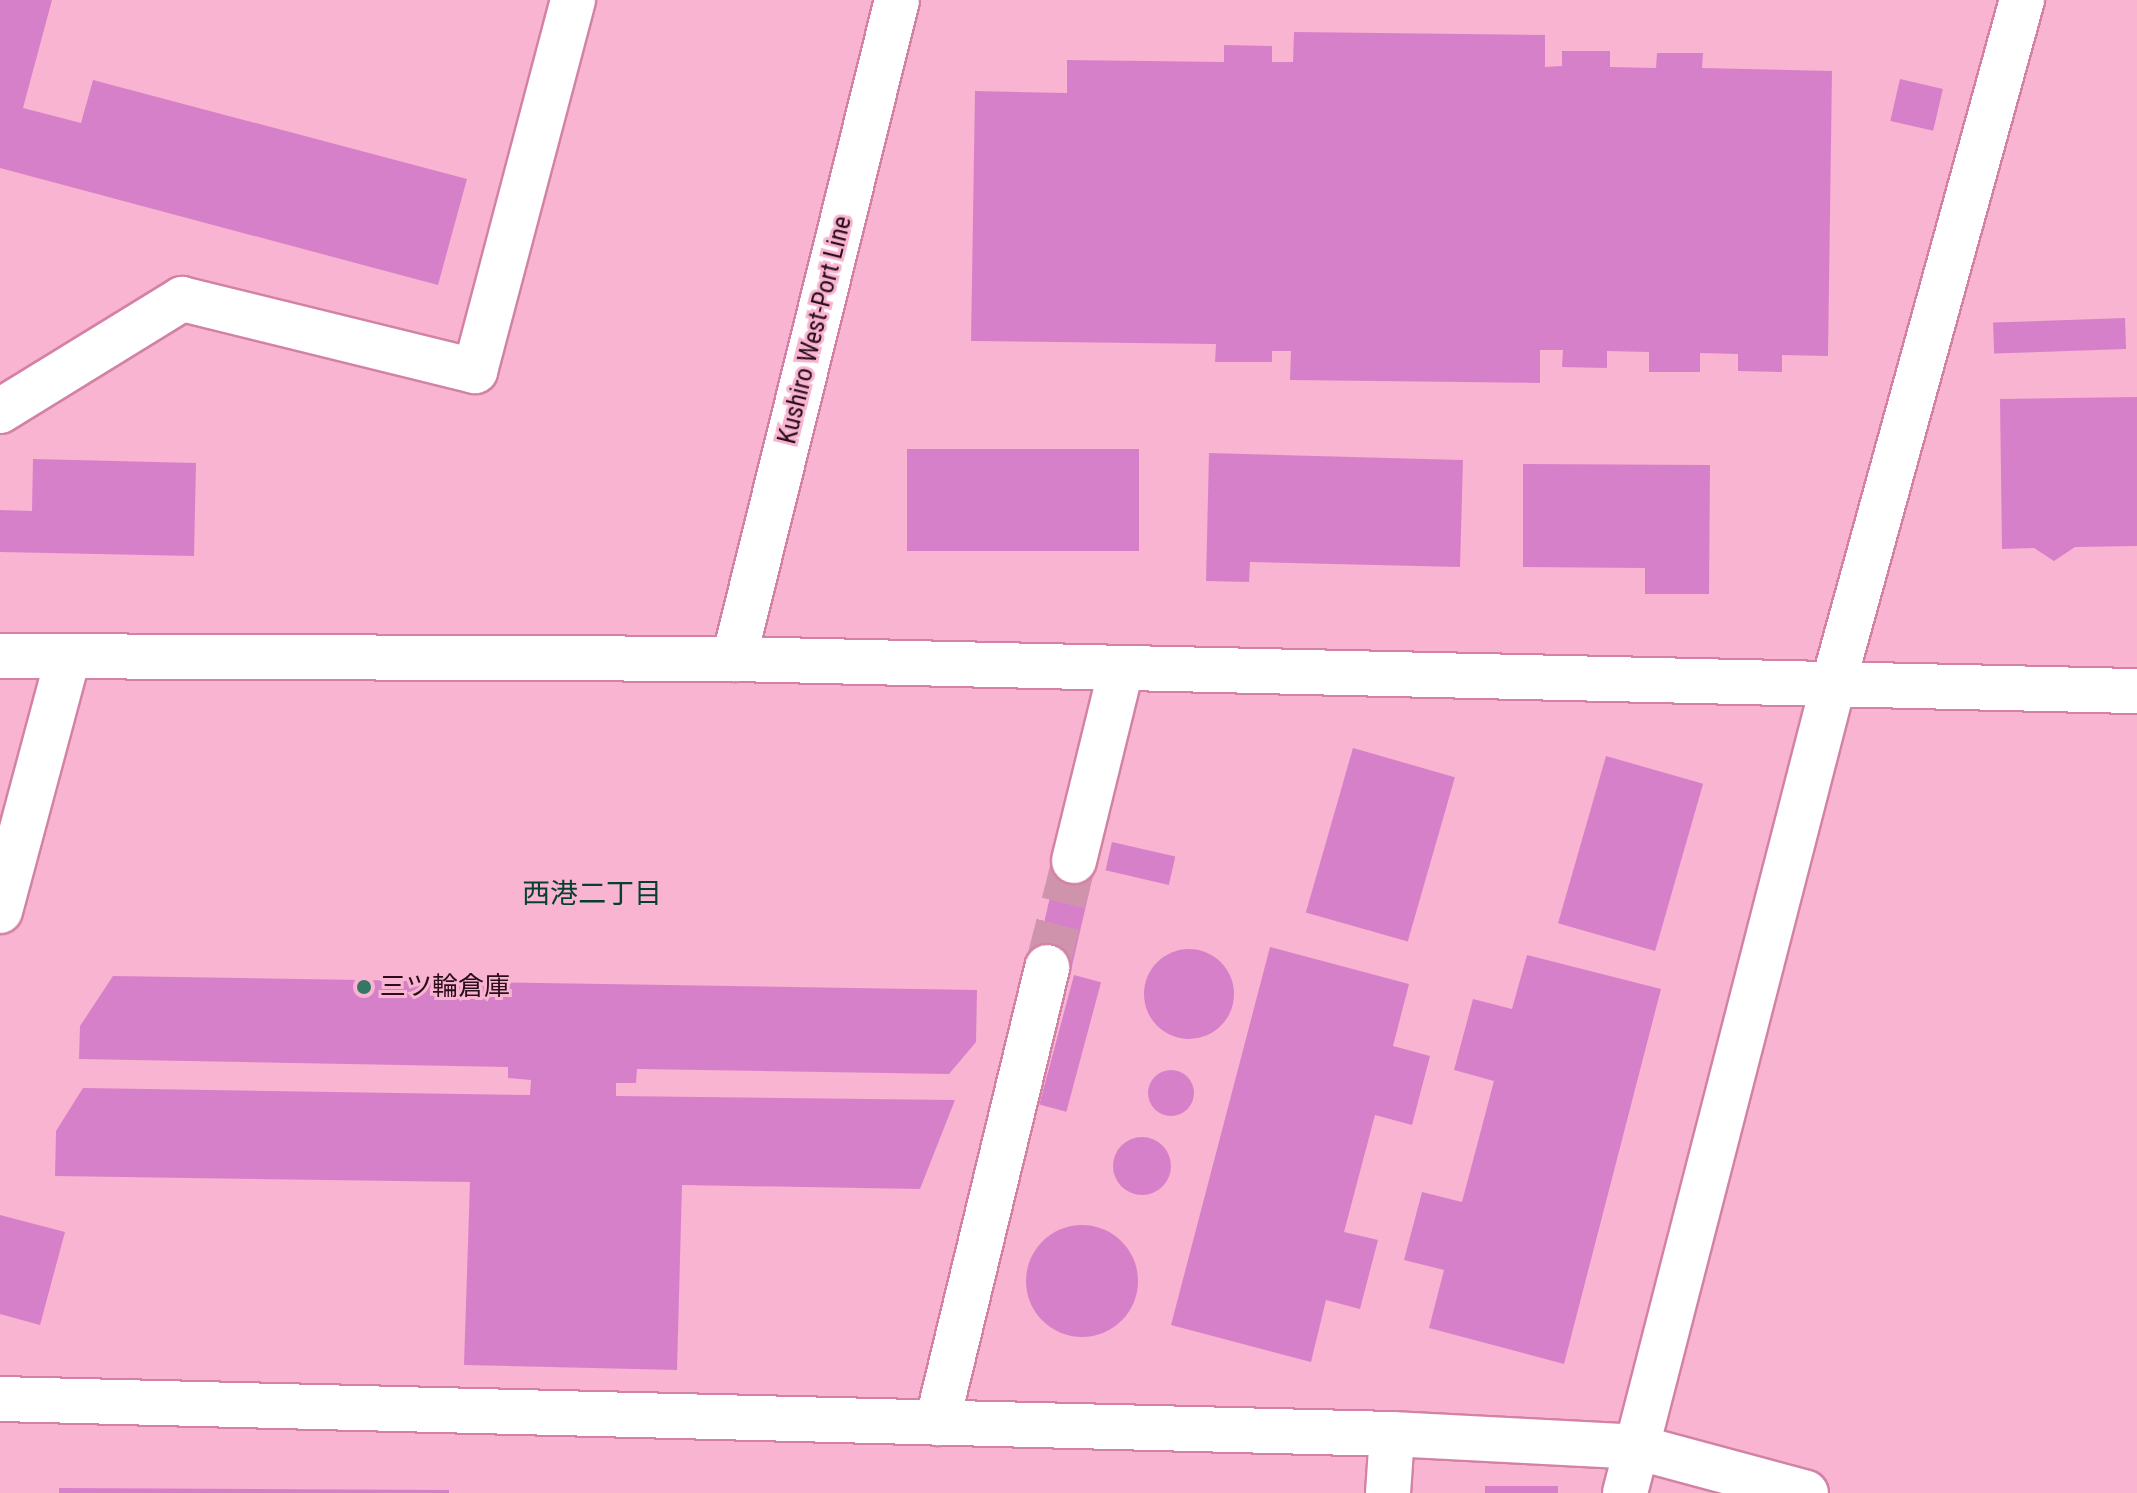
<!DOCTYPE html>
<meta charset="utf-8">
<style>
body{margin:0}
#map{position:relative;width:2137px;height:1493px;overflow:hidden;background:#f8b4d0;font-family:"Roboto Condensed","Noto Sans JP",sans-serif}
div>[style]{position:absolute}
.building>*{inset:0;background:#d780ca;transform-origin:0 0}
.round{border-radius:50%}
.minor-tunnel>*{height:44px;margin-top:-22px;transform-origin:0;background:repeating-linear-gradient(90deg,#cf93ac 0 44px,transparent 0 66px)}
.roads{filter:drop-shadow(2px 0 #d382a6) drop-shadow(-2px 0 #d382a6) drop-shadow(0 2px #d382a6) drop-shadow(0 -2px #d382a6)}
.minor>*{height:44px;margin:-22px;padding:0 22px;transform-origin:22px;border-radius:22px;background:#fff}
.major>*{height:44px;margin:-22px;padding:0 22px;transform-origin:22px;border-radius:22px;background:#fff}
.dots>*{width:22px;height:22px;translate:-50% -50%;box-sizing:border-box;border:4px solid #f8b4d0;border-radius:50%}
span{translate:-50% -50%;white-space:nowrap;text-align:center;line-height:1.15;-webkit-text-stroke:6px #f8b4d0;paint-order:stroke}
.street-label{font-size:26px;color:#2b0d1b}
.poi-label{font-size:26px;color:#2b0d1b}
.left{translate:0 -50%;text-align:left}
.neighbourhood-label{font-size:28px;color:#063f32}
</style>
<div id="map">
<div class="building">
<div style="clip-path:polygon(0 0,52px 0,23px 108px,81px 123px,93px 80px,467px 179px,438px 285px,0 168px)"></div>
<div style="clip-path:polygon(1294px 32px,1545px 35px,1545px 67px,1562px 66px,1562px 51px,1610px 51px,1610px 67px,1656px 68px,1657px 53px,1703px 53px,1702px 68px,1832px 71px,1828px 356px,1782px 355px,1782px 372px,1738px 371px,1738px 354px,1700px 353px,1700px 372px,1649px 372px,1649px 352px,1607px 351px,1607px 368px,1562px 367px,1563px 350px,1540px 350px,1540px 383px,1290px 380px,1291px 351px,1272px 351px,1272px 362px,1215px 362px,1216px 344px,971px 341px,975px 91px,1067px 93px,1067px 60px,1224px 62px,1224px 45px,1272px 46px,1272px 62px,1293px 62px)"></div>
<div style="left:1900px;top:79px;width:44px;height:43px;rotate:13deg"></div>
<div style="left:2125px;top:318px;width:31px;height:132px;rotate:88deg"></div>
<div style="clip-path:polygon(2137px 397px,2137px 546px,2075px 547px,2054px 561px,2034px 548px,2002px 549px,2000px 399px)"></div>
<div style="left:907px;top:449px;width:232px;height:102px"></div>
<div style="clip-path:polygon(1209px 453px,1463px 460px,1460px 567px,1250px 562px,1249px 582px,1206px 581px)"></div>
<div style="clip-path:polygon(33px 459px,196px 463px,194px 556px,0 552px,0 510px,32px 511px)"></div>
<div style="clip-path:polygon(1523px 464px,1710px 465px,1709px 594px,1645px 594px,1645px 568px,1523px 567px)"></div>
<div style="left:1353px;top:748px;width:106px;height:171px;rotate:16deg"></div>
<div style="left:1606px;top:756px;width:101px;height:174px;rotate:16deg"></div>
<div style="left:1112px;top:842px;width:65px;height:29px;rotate:13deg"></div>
<div style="left:1059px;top:858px;width:37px;height:109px;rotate:13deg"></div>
<div style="clip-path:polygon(1270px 947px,1409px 984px,1393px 1046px,1430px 1056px,1412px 1125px,1375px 1115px,1344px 1232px,1378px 1240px,1360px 1309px,1326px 1300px,1311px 1362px,1171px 1325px)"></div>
<div class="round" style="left:1144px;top:949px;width:90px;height:90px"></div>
<div style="clip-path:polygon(1527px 955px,1661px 989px,1564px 1364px,1429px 1328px,1444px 1270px,1404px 1260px,1422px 1192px,1462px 1202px,1494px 1081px,1454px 1070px,1473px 999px,1512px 1009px)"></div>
<div style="left:1074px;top:975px;width:28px;height:134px;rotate:15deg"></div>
<div style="clip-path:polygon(113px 976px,977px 990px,976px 1042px,949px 1074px,637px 1069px,636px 1083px,616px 1083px,616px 1096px,955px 1100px,920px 1189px,682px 1185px,677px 1370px,464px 1365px,470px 1182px,55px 1176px,56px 1131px,83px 1088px,530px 1095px,531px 1080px,508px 1078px,508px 1067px,79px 1059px,80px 1026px)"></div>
<div class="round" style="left:1148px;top:1070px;width:46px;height:46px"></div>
<div class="round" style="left:1113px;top:1137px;width:58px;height:58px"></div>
<div style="clip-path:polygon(0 1215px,65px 1232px,40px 1325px,0 1314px)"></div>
<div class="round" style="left:1026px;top:1225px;width:112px;height:112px"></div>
<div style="left:1485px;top:1486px;width:73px;height:7px"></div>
<div style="clip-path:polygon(59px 1488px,449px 1490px,449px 1493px,59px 1493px)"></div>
</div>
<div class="minor-tunnel">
<div style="left:1047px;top:967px;width:109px;rotate:-75.7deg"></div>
</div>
<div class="roads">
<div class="minor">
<div style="left:0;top:411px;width:214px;rotate:-31.6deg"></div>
<div style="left:182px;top:299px;width:302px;rotate:13.8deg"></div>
<div style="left:475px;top:371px;width:384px;rotate:-75.2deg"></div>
<div style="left:0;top:656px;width:734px;rotate:0.23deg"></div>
<div style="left:734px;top:659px;width:1403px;rotate:1.31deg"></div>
<div style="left:1074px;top:861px;width:198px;rotate:-76.2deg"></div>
<div style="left:0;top:911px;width:262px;rotate:-75deg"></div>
<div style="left:0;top:1399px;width:1392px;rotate:1.44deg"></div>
<div style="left:1392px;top:1434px;width:244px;rotate:3deg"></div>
<div style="left:1636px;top:1447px;width:176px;rotate:15.1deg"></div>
<div style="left:937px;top:1423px;width:469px;rotate:-76.4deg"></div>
<div style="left:1388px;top:1493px;width:59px;rotate:-86.1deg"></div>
<div style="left:1625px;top:1493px;width:834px;rotate:-75.56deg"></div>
<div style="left:1833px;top:685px;width:711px;rotate:-74.58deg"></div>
</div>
<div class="major">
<div style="left:734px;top:659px;width:679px;rotate:-76.11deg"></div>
</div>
</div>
<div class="dots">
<div style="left:364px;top:987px;background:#367664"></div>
</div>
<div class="street-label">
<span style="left:815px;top:330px;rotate:-76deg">Kushiro West-Port Line</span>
</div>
<div class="poi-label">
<span class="left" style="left:380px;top:987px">三ツ輪倉庫</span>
</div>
<div class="neighbourhood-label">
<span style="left:592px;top:894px">西港二丁目</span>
</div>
</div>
